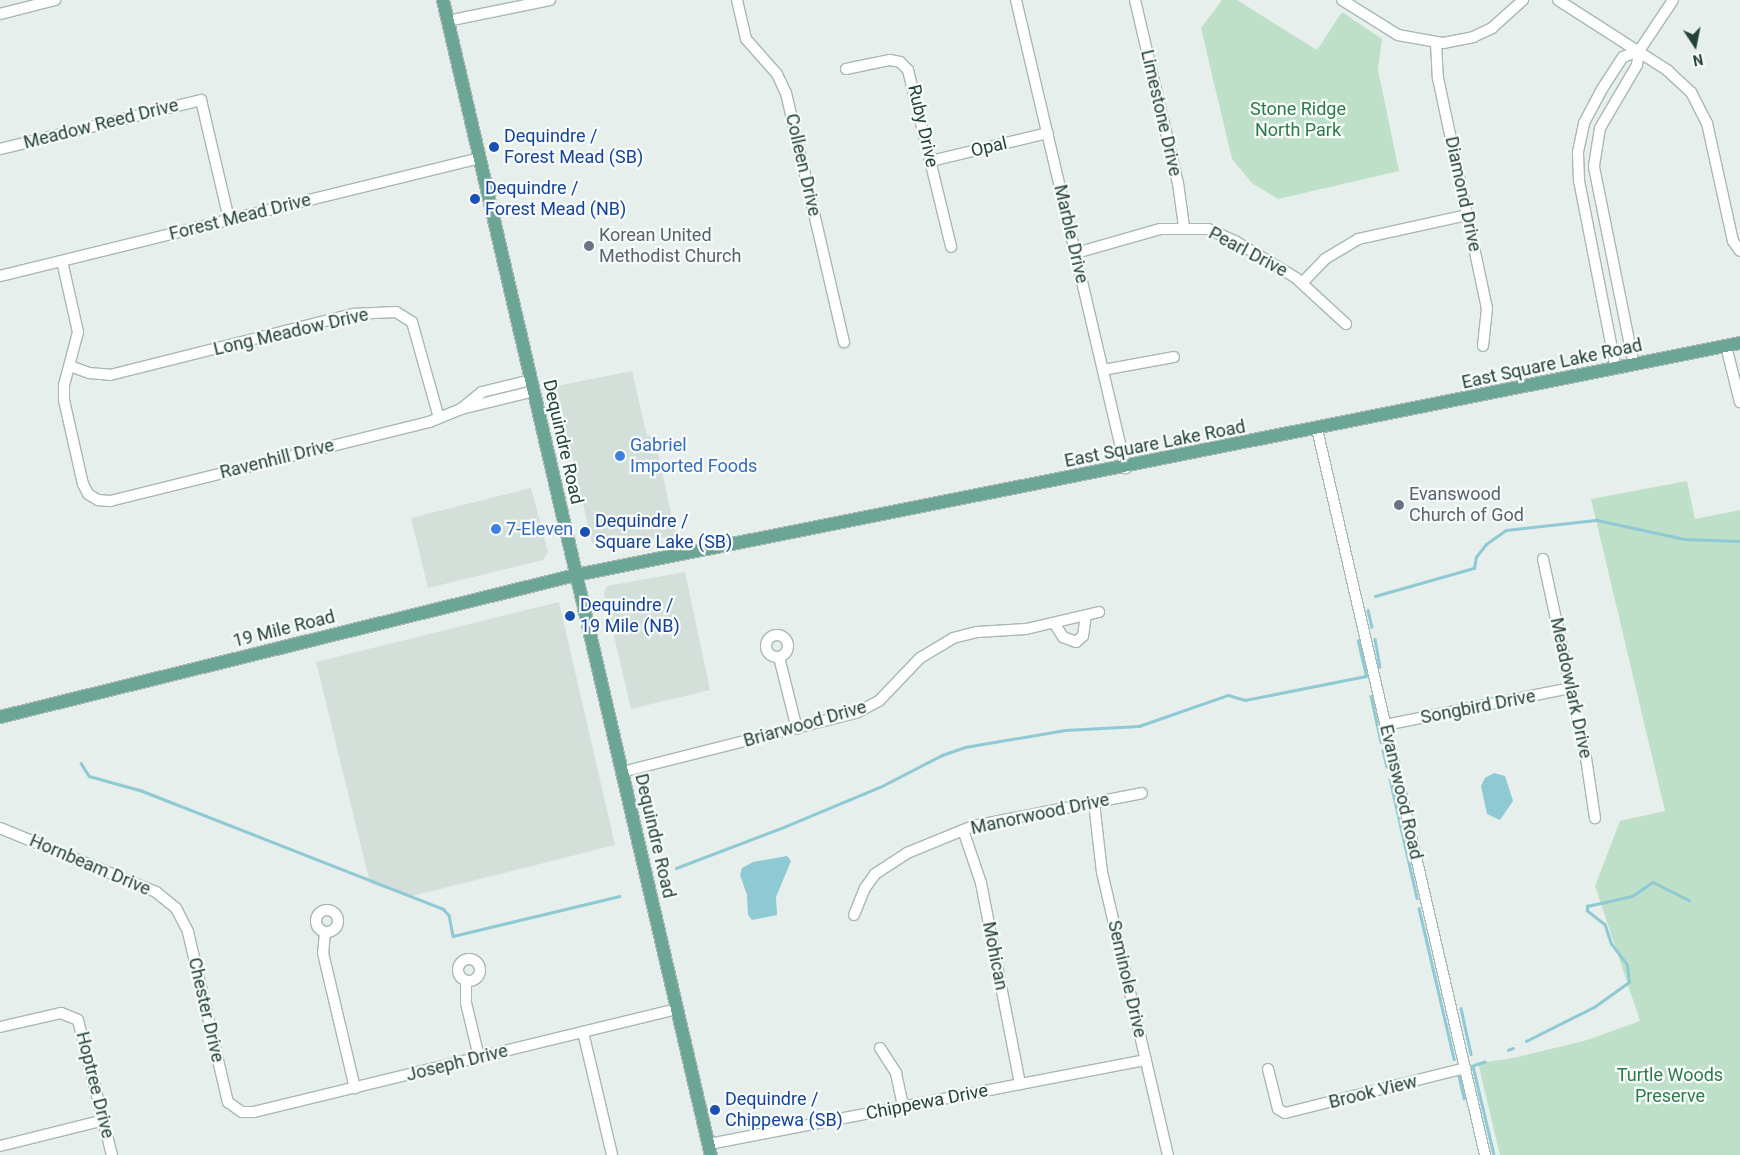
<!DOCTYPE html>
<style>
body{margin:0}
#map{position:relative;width:1740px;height:1155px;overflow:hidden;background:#e6efeb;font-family:Roboto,sans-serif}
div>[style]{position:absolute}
.built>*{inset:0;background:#d4dfda}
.green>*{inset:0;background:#bfe0c8}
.water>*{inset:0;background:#8ec9d4}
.stream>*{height:2.5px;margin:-1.25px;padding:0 1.25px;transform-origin:1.25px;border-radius:1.25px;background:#8ec9d4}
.roads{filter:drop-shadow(1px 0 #a8b8b2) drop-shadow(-1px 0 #a8b8b2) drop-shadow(0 1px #a8b8b2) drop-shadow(0 -1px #a8b8b2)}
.minor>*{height:10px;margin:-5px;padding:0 5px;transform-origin:5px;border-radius:5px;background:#fff}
.minor>.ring{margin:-5px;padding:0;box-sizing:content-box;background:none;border:10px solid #fff;border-radius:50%}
.major>*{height:12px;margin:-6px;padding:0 6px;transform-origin:6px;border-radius:6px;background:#6aa596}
.dots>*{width:14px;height:14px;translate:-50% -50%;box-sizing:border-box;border:2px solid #f7fbf9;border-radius:50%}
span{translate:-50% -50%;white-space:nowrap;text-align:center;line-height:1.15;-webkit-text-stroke:4.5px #f7fbf9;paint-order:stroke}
.park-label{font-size:18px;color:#2d7a4b}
.street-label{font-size:18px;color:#24423a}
.transit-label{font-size:18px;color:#164399}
.left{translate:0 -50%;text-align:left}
.worship-label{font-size:18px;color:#5b616d}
.shop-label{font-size:18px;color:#366cbe}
.north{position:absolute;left:1670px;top:20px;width:50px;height:50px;-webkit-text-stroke:4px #f7fbf9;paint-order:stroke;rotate:169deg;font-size:14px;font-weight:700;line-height:20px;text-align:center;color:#24423a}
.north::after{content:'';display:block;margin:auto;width:18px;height:22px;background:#24423a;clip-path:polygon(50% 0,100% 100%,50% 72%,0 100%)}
</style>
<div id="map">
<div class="built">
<div style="clip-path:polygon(632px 371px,647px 436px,654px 435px,676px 536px,599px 546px,592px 543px,556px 386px)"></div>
<div style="clip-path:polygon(531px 488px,548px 552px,543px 560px,428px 588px,411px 518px)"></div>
<div style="clip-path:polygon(685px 572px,710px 690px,631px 709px,604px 593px,607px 586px)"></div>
<div style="clip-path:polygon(559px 602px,615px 845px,408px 897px,370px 883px,316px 662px)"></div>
</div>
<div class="green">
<div style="clip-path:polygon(1222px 0,1237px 0,1317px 50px,1342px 12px,1382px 39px,1378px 70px,1399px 171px,1278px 199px,1252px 183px,1232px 159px,1201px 28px)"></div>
<div style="clip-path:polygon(1687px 481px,1695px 519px,1740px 510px,1740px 1155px,1500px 1155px,1478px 1063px,1514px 1058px,1587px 1040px,1640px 1021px,1595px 886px,1620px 821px,1665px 811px,1591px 499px)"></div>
</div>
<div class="water">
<div style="clip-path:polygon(1494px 773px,1505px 776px,1513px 801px,1500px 820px,1487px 814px,1481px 786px,1485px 778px)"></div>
<div style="clip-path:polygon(787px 856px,791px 861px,776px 897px,777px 915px,752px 920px,748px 915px,747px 895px,740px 875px,742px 868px,753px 862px)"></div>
</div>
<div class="stream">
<div style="left:1375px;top:596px;width:103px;rotate:-15.8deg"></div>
<div style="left:1474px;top:568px;width:11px;rotate:-80deg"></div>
<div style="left:1476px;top:557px;width:16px;rotate:-52deg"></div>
<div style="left:1486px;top:544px;width:24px;rotate:-35deg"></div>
<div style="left:1506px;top:530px;width:92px;rotate:-6.3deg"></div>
<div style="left:1597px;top:520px;width:89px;rotate:12.3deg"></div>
<div style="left:1684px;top:539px;width:56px;rotate:2deg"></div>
<div style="left:1368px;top:610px;width:17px;rotate:77deg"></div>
<div style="left:1375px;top:639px;width:28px;rotate:80deg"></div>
<div style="left:1371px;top:696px;width:47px;rotate:77.7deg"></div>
<div style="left:1383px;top:750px;width:17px;rotate:77deg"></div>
<div style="left:81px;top:763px;width:15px;rotate:58deg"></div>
<div style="left:89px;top:776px;width:53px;rotate:15.4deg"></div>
<div style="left:140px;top:790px;width:326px;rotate:21.4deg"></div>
<div style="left:443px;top:909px;width:8px;rotate:45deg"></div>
<div style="left:449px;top:915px;width:21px;rotate:79deg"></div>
<div style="left:453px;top:936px;width:171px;rotate:-13.5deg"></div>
<div style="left:1390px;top:779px;width:122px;rotate:77.2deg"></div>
<div style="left:676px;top:868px;width:116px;rotate:-20.8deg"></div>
<div style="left:784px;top:827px;width:106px;rotate:-22.7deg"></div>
<div style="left:882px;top:786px;width:68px;rotate:-27.3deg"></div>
<div style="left:942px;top:755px;width:24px;rotate:-19deg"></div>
<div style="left:965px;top:747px;width:101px;rotate:-9.6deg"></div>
<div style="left:1065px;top:730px;width:74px;rotate:-3.1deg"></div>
<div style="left:1139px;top:726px;width:94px;rotate:-19.2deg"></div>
<div style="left:1228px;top:695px;width:18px;rotate:16deg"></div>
<div style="left:1245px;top:700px;width:123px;rotate:-11.2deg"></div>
<div style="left:1366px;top:676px;width:36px;rotate:-103deg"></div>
<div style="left:1419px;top:908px;width:155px;rotate:76.9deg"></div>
<div style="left:1461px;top:1008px;width:47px;rotate:77.7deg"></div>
<div style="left:1526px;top:1041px;width:76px;rotate:-26.6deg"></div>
<div style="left:1594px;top:1007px;width:43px;rotate:-35.5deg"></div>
<div style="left:1629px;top:982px;width:17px;rotate:-97deg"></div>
<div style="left:1627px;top:965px;width:26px;rotate:-127deg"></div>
<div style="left:1611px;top:944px;width:20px;rotate:-108deg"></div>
<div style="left:1605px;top:925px;width:23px;rotate:-142deg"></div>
<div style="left:1587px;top:911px;width:5px;rotate:-90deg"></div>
<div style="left:1587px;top:906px;width:46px;rotate:-12.5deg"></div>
<div style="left:1632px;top:896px;width:25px;rotate:-34deg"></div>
<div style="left:1653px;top:882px;width:40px;rotate:26.6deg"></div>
<div style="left:1508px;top:1050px;width:5px;rotate:-22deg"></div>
<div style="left:1485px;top:1062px;width:13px;rotate:162deg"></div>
<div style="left:1473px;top:1066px;width:91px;rotate:76.7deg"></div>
<div style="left:1459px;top:1076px;width:23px;rotate:77deg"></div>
</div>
<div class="roads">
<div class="minor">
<div style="left:737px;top:0;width:40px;rotate:77deg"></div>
<div style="left:746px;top:39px;width:47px;rotate:48.5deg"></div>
<div style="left:777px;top:74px;width:21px;rotate:65deg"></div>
<div style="left:786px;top:93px;width:256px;rotate:76.9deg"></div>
<div style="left:1016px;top:0;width:481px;rotate:76.8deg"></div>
<div style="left:1135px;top:0;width:188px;rotate:76.8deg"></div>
<div style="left:1178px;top:183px;width:44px;rotate:82.2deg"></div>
<div style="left:1342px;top:0;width:66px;rotate:32deg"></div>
<div style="left:1398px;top:35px;width:46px;rotate:10.1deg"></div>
<div style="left:1443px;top:43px;width:31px;rotate:-11deg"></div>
<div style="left:1473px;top:37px;width:21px;rotate:-25deg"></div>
<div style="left:1492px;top:28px;width:42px;rotate:-42.1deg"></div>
<div style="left:1558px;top:0;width:130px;rotate:32.7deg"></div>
<div style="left:1667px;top:70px;width:33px;rotate:43deg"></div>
<div style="left:1691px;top:92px;width:35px;rotate:63deg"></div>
<div style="left:1707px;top:123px;width:121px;rotate:77.6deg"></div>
<div style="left:1733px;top:241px;width:12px;rotate:55deg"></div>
<div style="left:0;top:14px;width:57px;rotate:-14.3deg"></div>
<div style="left:447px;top:21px;width:105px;rotate:-11.5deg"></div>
<div style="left:1436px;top:43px;width:35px;rotate:87deg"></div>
<div style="left:1438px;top:78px;width:235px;rotate:78deg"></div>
<div style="left:1487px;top:308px;width:38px;rotate:96deg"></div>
<div style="left:1639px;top:51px;width:61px;rotate:-56.3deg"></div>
<div style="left:846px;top:69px;width:45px;rotate:-11.6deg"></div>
<div style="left:890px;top:60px;width:10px;rotate:11deg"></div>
<div style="left:900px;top:62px;width:11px;rotate:45deg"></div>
<div style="left:908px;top:70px;width:182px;rotate:76.3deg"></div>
<div style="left:0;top:149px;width:207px;rotate:-13.7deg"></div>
<div style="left:201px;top:100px;width:122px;rotate:76.8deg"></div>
<div style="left:931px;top:161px;width:120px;rotate:-13.5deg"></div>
<div style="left:1076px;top:253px;width:87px;rotate:-15.9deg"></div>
<div style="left:1160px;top:229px;width:48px"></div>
<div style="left:1208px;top:229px;width:30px;rotate:24deg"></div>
<div style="left:1235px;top:241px;width:71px;rotate:31.2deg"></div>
<div style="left:1296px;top:278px;width:68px;rotate:42.6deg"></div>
<div style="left:62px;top:261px;width:73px;rotate:77.3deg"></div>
<div style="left:78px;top:332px;width:55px;rotate:104.8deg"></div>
<div style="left:64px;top:385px;width:15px;rotate:90deg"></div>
<div style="left:64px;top:400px;width:86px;rotate:77.3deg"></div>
<div style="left:83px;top:484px;width:11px;rotate:63deg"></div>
<div style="left:88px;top:494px;width:12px;rotate:31deg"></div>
<div style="left:98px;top:500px;width:12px;rotate:5deg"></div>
<div style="left:110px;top:501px;width:329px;rotate:-13.9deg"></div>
<div style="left:429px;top:422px;width:35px;rotate:-22deg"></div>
<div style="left:461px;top:409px;width:75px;rotate:-13.9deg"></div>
<div style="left:0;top:276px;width:493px;rotate:-13.8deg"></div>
<div style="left:1303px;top:282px;width:32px;rotate:-46deg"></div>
<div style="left:1325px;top:259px;width:39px;rotate:-31deg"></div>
<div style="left:1358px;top:239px;width:112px;rotate:-12.4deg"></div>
<div style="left:1726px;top:346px;width:58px;rotate:76deg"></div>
<div style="left:70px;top:366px;width:20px;rotate:20deg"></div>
<div style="left:89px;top:373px;width:21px;rotate:5deg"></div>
<div style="left:110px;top:375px;width:251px;rotate:-14.1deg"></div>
<div style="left:353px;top:314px;width:43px;rotate:-2.7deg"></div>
<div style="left:396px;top:312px;width:19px;rotate:32deg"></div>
<div style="left:412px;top:322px;width:100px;rotate:74.3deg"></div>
<div style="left:1616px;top:369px;width:192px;rotate:-101.1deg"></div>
<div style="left:1579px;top:181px;width:29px;rotate:-92deg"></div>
<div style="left:1578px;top:152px;width:30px;rotate:-78deg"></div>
<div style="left:1584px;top:123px;width:38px;rotate:-62deg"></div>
<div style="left:1602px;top:89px;width:38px;rotate:-57deg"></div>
<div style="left:1623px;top:57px;width:17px;rotate:-21deg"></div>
<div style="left:1639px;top:51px;width:14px;rotate:98deg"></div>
<div style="left:1637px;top:65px;width:73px;rotate:120.4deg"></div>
<div style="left:1600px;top:128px;width:39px;rotate:99deg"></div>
<div style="left:1594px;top:167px;width:202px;rotate:78.6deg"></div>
<div style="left:1103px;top:370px;width:72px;rotate:-10.4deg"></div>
<div style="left:461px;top:409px;width:27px;rotate:-39deg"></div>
<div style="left:482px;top:392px;width:50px;rotate:-13.8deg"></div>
<div style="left:1317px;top:429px;width:745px;rotate:76.97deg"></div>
<div style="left:1543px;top:559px;width:204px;rotate:77.8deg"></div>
<div style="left:1586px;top:758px;width:61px;rotate:81.5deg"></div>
<div style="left:1054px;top:623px;width:17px;rotate:57deg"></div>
<div style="left:1063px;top:637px;width:14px;rotate:21deg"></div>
<div style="left:1076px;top:642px;width:9px;rotate:-41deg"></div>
<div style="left:1083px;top:636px;width:21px;rotate:-82deg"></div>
<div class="ring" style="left:766px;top:635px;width:12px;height:12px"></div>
<div style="left:779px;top:657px;width:74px;rotate:76deg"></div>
<div style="left:1385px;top:725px;width:190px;rotate:-11.3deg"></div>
<div style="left:622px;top:772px;width:241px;rotate:-14.2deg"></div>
<div style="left:856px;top:713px;width:26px;rotate:-28deg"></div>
<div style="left:879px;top:701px;width:59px;rotate:-46.4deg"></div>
<div style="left:920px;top:658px;width:39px;rotate:-31deg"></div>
<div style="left:953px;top:638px;width:25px;rotate:-14deg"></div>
<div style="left:977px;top:632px;width:49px;rotate:-3.5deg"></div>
<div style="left:1026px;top:629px;width:75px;rotate:-13.1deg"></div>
<div style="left:1094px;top:803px;width:69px;rotate:83.4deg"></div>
<div style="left:1102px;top:872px;width:291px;rotate:76.9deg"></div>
<div style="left:0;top:828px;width:169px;rotate:22.3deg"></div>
<div style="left:156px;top:892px;width:26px;rotate:39deg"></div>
<div style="left:176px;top:908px;width:27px;rotate:63deg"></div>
<div style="left:188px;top:932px;width:175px;rotate:76.8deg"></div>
<div style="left:228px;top:1102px;width:17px;rotate:36deg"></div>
<div style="left:242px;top:1112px;width:12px"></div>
<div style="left:254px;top:1112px;width:435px;rotate:-13.7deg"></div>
<div style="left:963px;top:830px;width:56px;rotate:71.2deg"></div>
<div style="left:981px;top:883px;width:205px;rotate:79deg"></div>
<div class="ring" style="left:316px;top:910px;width:12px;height:12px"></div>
<div style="left:854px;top:915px;width:29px;rotate:-68deg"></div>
<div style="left:865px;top:888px;width:17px;rotate:-54deg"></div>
<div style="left:875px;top:874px;width:38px;rotate:-33deg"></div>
<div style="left:907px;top:853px;width:71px;rotate:-22.2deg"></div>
<div style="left:973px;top:826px;width:172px;rotate:-11deg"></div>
<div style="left:325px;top:932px;width:21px;rotate:95deg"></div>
<div style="left:323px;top:953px;width:139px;rotate:76.7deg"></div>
<div class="ring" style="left:458px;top:959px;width:12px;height:12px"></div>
<div style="left:466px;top:981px;width:22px;rotate:90deg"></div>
<div style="left:466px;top:1003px;width:56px;rotate:76.5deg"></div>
<div style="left:0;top:1027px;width:63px;rotate:-12.9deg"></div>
<div style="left:61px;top:1013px;width:18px;rotate:22deg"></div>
<div style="left:78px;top:1020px;width:139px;rotate:75.9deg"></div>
<div style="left:583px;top:1032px;width:126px;rotate:76.7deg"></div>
<div style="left:880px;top:1048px;width:30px;rotate:57deg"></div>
<div style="left:896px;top:1073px;width:34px;rotate:78deg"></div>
<div style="left:1268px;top:1069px;width:41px;rotate:76deg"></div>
<div style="left:1278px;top:1109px;width:8px;rotate:30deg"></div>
<div style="left:1285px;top:1113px;width:186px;rotate:-14deg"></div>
<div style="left:709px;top:1144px;width:445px;rotate:-10.9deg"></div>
<div style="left:0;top:1146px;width:107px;rotate:-14deg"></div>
</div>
<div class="major">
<div style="left:443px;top:0;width:1186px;rotate:76.94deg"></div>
<div style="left:0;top:717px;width:593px;rotate:-13.85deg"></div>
<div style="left:576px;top:575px;width:1187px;rotate:-11.27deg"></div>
</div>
</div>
<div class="dots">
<div style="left:494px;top:147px;background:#1a4fb4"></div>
<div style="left:475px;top:199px;background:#1a4fb4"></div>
<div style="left:589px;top:246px;background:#6b7280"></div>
<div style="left:620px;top:456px;background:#3f7fe0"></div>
<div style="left:1399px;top:505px;background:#6b7280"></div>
<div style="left:496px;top:529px;background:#3f7fe0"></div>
<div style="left:585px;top:532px;background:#1a4fb4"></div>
<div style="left:570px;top:616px;background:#1a4fb4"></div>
<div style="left:715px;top:1110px;background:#1a4fb4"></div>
</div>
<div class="park-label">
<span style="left:1298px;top:120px">Stone Ridge<br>North Park</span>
<span style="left:1670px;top:1086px">Turtle Woods<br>Preserve</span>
</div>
<div class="street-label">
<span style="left:1161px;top:113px;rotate:77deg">Limestone Drive</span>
<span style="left:101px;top:124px;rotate:-14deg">Meadow Reed Drive</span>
<span style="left:923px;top:126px;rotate:77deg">Ruby Drive</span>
<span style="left:989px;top:147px;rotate:-13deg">Opal</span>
<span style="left:803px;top:165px;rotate:77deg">Colleen Drive</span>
<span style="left:1463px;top:194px;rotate:78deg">Diamond Drive</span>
<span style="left:240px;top:217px;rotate:-14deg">Forest Mead Drive</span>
<span style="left:1071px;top:234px;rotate:77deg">Marble Drive</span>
<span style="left:1248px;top:252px;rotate:28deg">Pearl Drive</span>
<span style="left:291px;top:332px;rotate:-13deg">Long Meadow Drive</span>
<span style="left:1552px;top:364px;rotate:-12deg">East Square Lake Road</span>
<span style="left:563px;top:442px;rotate:77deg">Dequindre Road</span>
<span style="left:1155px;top:444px;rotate:-11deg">East Square Lake Road</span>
<span style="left:277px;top:459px;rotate:-14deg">Ravenhill Drive</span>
<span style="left:284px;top:629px;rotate:-14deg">19 Mile Road</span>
<span style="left:1571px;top:688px;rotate:78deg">Meadowlark Drive</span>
<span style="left:1478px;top:707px;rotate:-11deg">Songbird Drive</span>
<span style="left:805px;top:724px;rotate:-16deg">Briarwood Drive</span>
<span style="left:1401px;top:792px;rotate:77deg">Evanswood Road</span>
<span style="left:1040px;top:814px;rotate:-12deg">Manorwood Drive</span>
<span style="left:655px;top:836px;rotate:77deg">Dequindre Road</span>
<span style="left:90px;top:865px;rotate:23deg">Hornbeam Drive</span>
<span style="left:995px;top:956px;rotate:79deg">Mohican</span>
<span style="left:1127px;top:979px;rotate:77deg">Seminole Drive</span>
<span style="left:206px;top:1010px;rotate:77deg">Chester Drive</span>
<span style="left:457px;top:1063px;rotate:-14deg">Joseph Drive</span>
<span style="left:95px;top:1085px;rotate:76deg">Hoptree Drive</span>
<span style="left:1373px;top:1092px;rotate:-14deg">Brook View</span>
<span style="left:927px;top:1102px;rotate:-11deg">Chippewa Drive</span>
</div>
<div class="transit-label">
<span class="left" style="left:504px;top:147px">Dequindre /<br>Forest Mead (SB)</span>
<span class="left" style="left:485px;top:199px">Dequindre /<br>Forest Mead (NB)</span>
<span class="left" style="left:595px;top:532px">Dequindre /<br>Square Lake (SB)</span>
<span class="left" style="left:580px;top:616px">Dequindre /<br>19 Mile (NB)</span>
<span class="left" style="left:725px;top:1110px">Dequindre /<br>Chippewa (SB)</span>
</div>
<div class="worship-label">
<span class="left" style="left:599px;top:246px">Korean United<br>Methodist Church</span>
<span class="left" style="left:1409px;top:505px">Evanswood<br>Church of God</span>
</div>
<div class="shop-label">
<span class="left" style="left:630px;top:456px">Gabriel<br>Imported Foods</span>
<span class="left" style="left:506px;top:529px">7-Eleven</span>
</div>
<div class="north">N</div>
</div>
